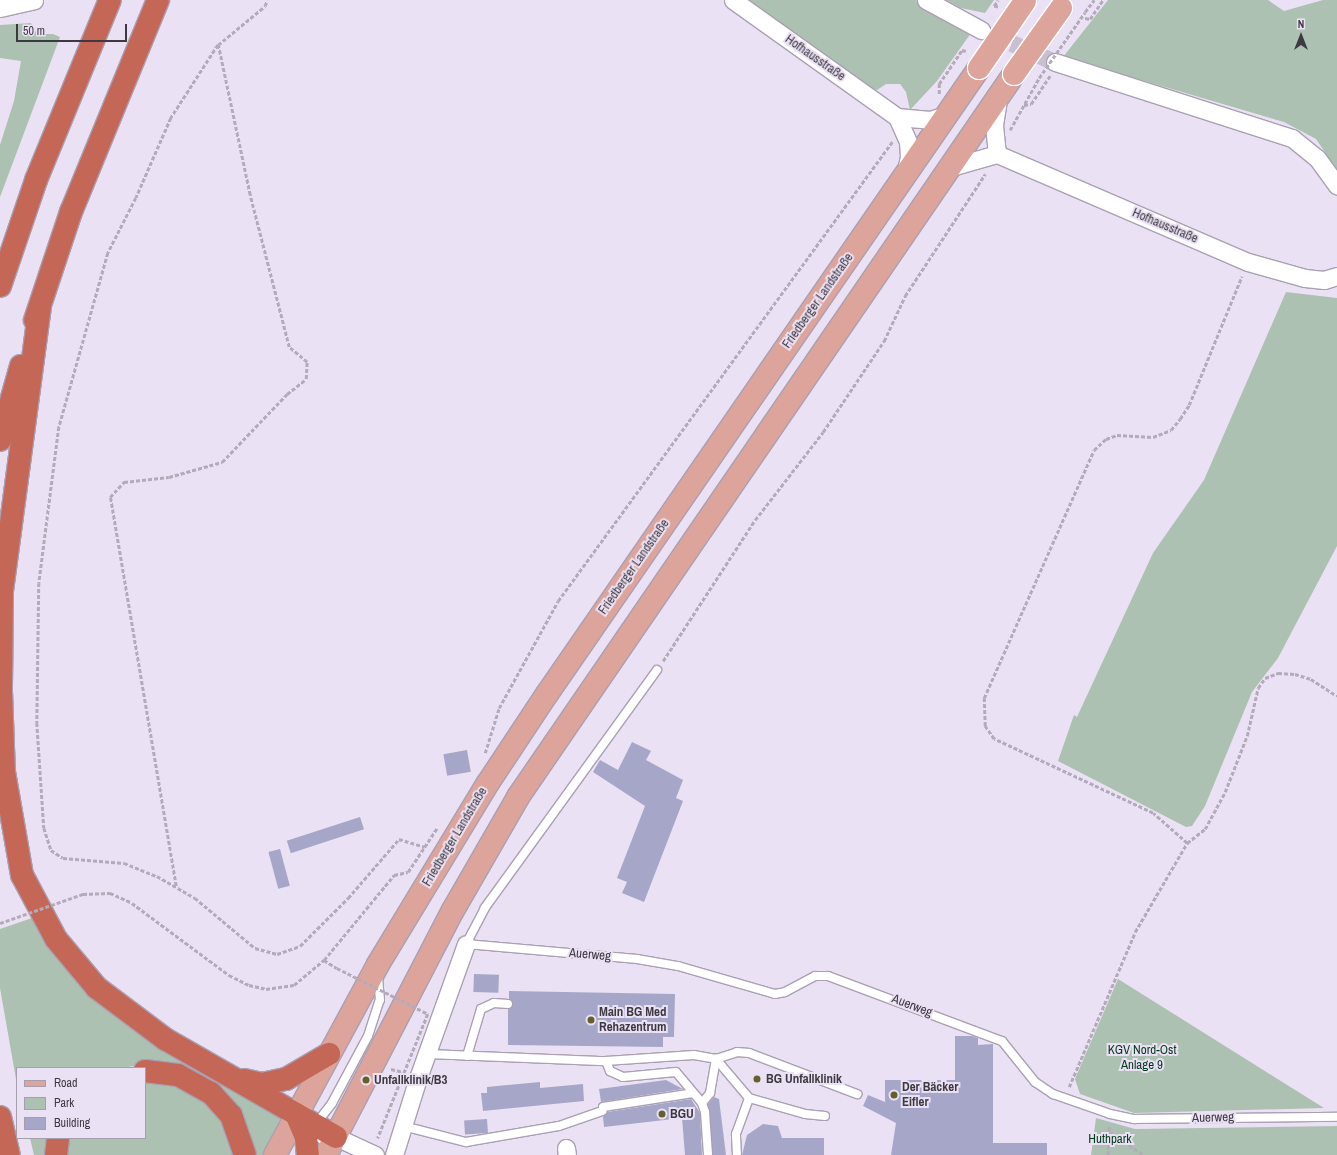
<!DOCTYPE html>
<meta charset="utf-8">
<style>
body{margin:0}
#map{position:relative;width:1337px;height:1155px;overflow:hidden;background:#ebe1f4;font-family:"Archivo Narrow",sans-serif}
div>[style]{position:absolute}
.green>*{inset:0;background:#acc1b1}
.building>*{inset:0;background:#a6a7c8;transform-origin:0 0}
.minor-tunnel>*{height:17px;margin-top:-8.5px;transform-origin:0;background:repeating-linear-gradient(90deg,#c8bfd0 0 17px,transparent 0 25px)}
.path>*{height:2.5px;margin-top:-1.25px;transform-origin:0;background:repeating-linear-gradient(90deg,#b3abba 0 4px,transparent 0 6px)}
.roads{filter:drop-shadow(1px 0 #aaa0b2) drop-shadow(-1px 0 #aaa0b2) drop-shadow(0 1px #aaa0b2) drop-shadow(0 -1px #aaa0b2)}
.service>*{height:8px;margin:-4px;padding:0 4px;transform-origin:4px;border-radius:4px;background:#fff}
.minor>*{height:17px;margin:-8.5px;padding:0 8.5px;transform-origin:8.5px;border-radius:8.5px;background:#fff}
.primary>*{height:22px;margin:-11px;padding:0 11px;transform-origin:11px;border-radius:11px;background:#dca49a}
.motorway>*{height:22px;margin:-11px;padding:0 11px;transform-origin:11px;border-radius:11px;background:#c56756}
.path-bridge>*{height:2.5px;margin-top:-1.25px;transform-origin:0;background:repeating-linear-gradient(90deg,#b3abba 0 4px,transparent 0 6px)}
.bridges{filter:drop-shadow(1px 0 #fff) drop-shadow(-1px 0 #fff) drop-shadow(0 1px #fff) drop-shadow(0 -1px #fff)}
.primary-bridge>*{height:22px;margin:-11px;padding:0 11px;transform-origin:11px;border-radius:11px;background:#dca49a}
.dots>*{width:11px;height:11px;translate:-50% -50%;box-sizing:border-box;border:2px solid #ebe1f4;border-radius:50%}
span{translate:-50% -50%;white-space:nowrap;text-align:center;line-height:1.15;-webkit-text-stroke:4px #ebe1f4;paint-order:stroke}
.street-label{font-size:13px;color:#3d3941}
.poi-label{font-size:13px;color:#3d3941;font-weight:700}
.left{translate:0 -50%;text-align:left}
.park-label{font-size:13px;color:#003a1b}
.legend{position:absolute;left:16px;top:1067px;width:130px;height:72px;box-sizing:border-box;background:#ebe1f4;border:1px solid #a59eac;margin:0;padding:5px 7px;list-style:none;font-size:12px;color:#3d3941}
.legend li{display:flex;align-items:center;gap:8px;height:20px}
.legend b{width:20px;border:1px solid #a59eac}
.north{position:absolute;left:1281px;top:16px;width:40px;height:40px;-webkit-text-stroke:3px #ebe1f4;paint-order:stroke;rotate:0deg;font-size:11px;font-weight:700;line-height:16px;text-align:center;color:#3d3941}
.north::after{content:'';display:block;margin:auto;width:14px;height:18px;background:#3d3941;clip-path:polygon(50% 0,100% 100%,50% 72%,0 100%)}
.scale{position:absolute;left:16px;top:24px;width:111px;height:18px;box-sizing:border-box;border:2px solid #3d3941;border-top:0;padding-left:5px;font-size:12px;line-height:14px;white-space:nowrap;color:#3d3941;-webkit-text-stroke:3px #ebe1f4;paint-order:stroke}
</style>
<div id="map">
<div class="green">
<div style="clip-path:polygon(746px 0,916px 0,971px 33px,937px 81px,910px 110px,906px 92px,900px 84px,886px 84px,877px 90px,871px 89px)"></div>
<div style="clip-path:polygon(946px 0,994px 0,985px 13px,961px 8px)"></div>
<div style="clip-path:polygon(1108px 0,1268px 0,1284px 11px,1323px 0,1337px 0,1337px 170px,1316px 139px,1284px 122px,1063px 57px)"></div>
<div style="clip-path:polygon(31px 23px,37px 34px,53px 34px,60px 37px,0 197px,0 145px,14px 101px,21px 61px,0 58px,0 25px)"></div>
<div style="clip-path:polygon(1286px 292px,1337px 298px,1337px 546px,1278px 658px,1252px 692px,1205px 806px,1192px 826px,1186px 827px,1058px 761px,1074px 715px,1077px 717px,1153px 553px,1204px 480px)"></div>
<div style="clip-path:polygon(32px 918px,59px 958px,284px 1117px,265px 1155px,249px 1155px,241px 1121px,149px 1064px,120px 1068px,17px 1068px,17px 1085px,0 988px,0 929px)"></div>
<div style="clip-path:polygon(1118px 979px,1324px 1108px,1134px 1113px,1080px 1094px,1075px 1079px)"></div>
<div style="clip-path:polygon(145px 1077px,187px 1083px,224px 1115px,238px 1155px,62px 1155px,65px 1138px,145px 1138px)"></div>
<div style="clip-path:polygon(1096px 1118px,1135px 1129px,1337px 1126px,1337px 1155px,1091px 1155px)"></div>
<div style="clip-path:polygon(30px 1138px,52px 1138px,48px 1155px,34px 1155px)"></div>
</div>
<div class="building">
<div style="clip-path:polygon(632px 742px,651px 751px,646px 760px,683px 780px,676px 798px,683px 801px,644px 902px,622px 893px,627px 882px,617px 878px,645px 806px,593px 772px,600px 760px,618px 770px)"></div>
<div style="left:467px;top:750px;width:22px;height:24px;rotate:80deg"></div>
<div style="left:360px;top:817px;width:13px;height:77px;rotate:72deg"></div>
<div style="left:280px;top:849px;width:38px;height:12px;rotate:75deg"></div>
<div style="left:474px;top:974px;width:25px;height:18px;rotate:2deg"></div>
<div style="clip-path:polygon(509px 991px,675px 994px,674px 1037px,663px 1037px,663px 1047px,508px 1045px,508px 1009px,513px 1004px,509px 999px)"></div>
<div style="clip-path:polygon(955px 1036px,972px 1036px,978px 1038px,978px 1045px,993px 1044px,993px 1143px,1047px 1143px,1047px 1155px,891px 1155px,896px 1123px,863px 1106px,868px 1095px,885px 1102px,885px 1080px,955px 1080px)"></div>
<div style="clip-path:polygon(666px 1080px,683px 1089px,601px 1102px,599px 1089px)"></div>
<div style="clip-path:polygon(540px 1082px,540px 1088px,583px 1084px,584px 1101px,483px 1111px,481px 1093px,487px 1093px,487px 1087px)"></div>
<div style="clip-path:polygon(714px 1097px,719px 1099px,726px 1155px,713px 1155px,708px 1104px)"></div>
<div style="clip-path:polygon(691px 1099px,700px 1113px,702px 1155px,685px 1155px,682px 1118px,604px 1127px,603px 1117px,607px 1112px)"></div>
<div style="left:487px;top:1119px;width:14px;height:23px;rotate:86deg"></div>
<div style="clip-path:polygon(763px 1124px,778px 1126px,782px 1138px,824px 1138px,824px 1155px,742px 1155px,747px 1135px)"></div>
</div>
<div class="minor-tunnel">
<div style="left:989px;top:33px;width:72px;rotate:23.7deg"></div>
</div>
<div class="path">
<div style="left:998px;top:7px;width:4px;rotate:-166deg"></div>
<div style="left:994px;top:6px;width:7px;rotate:-56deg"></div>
<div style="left:1085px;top:12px;width:15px;rotate:-53deg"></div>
<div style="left:1085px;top:18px;width:5px;rotate:11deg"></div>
<div style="left:1090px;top:19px;width:23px;rotate:-56deg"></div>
<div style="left:218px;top:45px;width:87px;rotate:122.8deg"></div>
<div style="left:171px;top:118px;width:87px;rotate:113.6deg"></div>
<div style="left:136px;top:198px;width:62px;rotate:117deg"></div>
<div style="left:108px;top:253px;width:181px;rotate:105.7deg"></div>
<div style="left:59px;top:427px;width:157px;rotate:97.3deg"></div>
<div style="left:39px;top:583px;width:140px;rotate:90.8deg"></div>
<div style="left:37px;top:723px;width:105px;rotate:86.2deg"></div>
<div style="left:44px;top:828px;width:23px;rotate:72deg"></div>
<div style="left:51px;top:850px;width:14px;rotate:34deg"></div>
<div style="left:63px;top:858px;width:61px;rotate:4.7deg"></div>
<div style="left:124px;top:863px;width:35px;rotate:22deg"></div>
<div style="left:157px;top:876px;width:44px;rotate:30.1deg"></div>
<div style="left:195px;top:898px;width:78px;rotate:39.8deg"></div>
<div style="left:255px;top:948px;width:23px;rotate:15deg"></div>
<div style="left:277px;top:954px;width:24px;rotate:-19deg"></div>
<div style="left:300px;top:946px;width:68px;rotate:-45deg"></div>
<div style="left:348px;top:898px;width:78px;rotate:-49.2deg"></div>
<div style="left:399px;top:839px;width:27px;rotate:17deg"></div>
<div style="left:939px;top:94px;width:10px;rotate:-90deg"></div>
<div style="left:939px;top:84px;width:41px;rotate:-55.9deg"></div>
<div style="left:962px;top:50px;width:4px;rotate:14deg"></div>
<div style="left:1024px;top:105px;width:7px;rotate:-8deg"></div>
<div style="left:1031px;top:104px;width:34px;rotate:-56deg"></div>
<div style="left:1010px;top:130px;width:60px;rotate:-60.9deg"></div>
<div style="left:663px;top:661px;width:168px;rotate:-56.9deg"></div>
<div style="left:755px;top:520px;width:111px;rotate:-52.3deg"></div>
<div style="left:823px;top:432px;width:110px;rotate:-56.2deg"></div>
<div style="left:884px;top:341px;width:50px;rotate:-65deg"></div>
<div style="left:905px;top:296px;width:146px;rotate:-56.7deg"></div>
<div style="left:485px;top:753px;width:47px;rotate:-72.7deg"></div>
<div style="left:499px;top:708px;width:122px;rotate:-61.1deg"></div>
<div style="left:558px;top:601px;width:568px;rotate:-53.96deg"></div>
<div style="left:1187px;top:843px;width:23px;rotate:-38deg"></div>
<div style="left:1205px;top:829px;width:42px;rotate:-61.6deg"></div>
<div style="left:1225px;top:792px;width:60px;rotate:-68.6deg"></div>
<div style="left:1247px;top:736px;width:49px;rotate:-77.1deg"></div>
<div style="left:1258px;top:688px;width:12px;rotate:-55deg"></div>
<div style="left:1265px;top:678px;width:14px;rotate:-21deg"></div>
<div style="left:1278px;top:673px;width:17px;rotate:3deg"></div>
<div style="left:1295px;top:674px;width:17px;rotate:17deg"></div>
<div style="left:1311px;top:679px;width:31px;rotate:33deg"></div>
<div style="left:176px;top:886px;width:395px;rotate:-99.6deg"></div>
<div style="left:110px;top:497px;width:21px;rotate:-47deg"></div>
<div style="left:124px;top:482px;width:45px;rotate:-6.3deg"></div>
<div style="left:169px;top:477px;width:55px;rotate:-15.8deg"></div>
<div style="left:222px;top:462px;width:94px;rotate:-46.3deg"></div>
<div style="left:287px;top:394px;width:24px;rotate:-38deg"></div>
<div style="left:306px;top:379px;width:17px;rotate:-87deg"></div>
<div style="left:307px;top:362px;width:23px;rotate:-140deg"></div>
<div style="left:289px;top:347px;width:157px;rotate:-104.4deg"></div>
<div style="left:250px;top:195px;width:153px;rotate:-102deg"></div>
<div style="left:218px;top:45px;width:61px;rotate:-39.7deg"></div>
<div style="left:265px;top:6px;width:6px;rotate:-72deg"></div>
<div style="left:83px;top:894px;width:27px;rotate:-2deg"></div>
<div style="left:110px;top:893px;width:24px;rotate:24deg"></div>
<div style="left:132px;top:903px;width:121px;rotate:36.6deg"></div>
<div style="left:229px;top:975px;width:22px;rotate:27deg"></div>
<div style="left:249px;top:985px;width:17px;rotate:13deg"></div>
<div style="left:266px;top:989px;width:28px;rotate:-8deg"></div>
<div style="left:294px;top:985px;width:39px;rotate:-40deg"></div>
<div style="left:324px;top:960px;width:15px;rotate:32deg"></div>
<div style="left:324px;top:960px;width:110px;rotate:-50.5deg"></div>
<div style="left:394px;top:875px;width:14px;rotate:-12deg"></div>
<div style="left:408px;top:872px;width:53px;rotate:-56.6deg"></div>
<div style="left:391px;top:1069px;width:13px;rotate:13deg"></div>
<div style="left:1069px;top:1087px;width:168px;rotate:-66.9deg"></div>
<div style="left:1135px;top:932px;width:103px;rotate:-59.7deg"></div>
<div style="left:1187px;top:843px;width:45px;rotate:-138.6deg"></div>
<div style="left:1153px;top:813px;width:175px;rotate:-155deg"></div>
<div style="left:994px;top:739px;width:16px;rotate:-125deg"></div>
<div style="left:985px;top:726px;width:28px;rotate:-92deg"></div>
<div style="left:984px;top:698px;width:271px;rotate:-66.1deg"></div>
<div style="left:1094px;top:450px;width:16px;rotate:-43deg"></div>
<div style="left:1106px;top:439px;width:12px;rotate:-20deg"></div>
<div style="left:1117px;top:435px;width:36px;rotate:3deg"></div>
<div style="left:1153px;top:437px;width:19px;rotate:-21deg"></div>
<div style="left:1171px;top:430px;width:14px;rotate:-51deg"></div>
<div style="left:1180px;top:419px;width:17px;rotate:-57deg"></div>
<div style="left:1189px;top:405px;width:139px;rotate:-67.7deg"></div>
<div style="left:1109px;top:1132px;width:42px;rotate:33.3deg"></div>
<div style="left:1108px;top:1155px;width:30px;rotate:-88deg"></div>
</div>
<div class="roads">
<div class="service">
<div style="left:657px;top:670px;width:294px;rotate:125.9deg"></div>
<div style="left:485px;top:908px;width:41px;rotate:117.8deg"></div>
<div style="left:466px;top:944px;width:172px;rotate:5deg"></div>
<div style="left:637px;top:959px;width:42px;rotate:9.7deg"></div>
<div style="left:678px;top:966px;width:101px;rotate:16.1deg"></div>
<div style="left:775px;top:994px;width:10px;rotate:-11deg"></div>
<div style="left:785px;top:992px;width:34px;rotate:-28deg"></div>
<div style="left:815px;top:976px;width:13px"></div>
<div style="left:828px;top:976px;width:186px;rotate:20.5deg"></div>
<div style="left:1002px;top:1041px;width:53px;rotate:51.2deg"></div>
<div style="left:1035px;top:1082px;width:22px;rotate:34deg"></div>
<div style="left:1053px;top:1094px;width:60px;rotate:19.3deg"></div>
<div style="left:1110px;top:1114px;width:25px;rotate:12deg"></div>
<div style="left:1134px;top:1119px;width:203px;rotate:-0.6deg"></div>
<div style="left:428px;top:1054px;width:178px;rotate:2.3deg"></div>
<div style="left:606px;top:1061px;width:88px;rotate:-3.9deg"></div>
<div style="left:694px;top:1055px;width:22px;rotate:10deg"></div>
<div style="left:716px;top:1059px;width:22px;rotate:-18deg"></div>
<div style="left:737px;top:1052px;width:12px;rotate:5deg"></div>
<div style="left:749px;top:1053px;width:116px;rotate:20.8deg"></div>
<div style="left:467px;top:1056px;width:49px;rotate:-73.4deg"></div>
<div style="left:481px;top:1009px;width:14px;rotate:-25deg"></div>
<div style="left:494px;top:1003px;width:14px;rotate:4deg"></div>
<div style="left:716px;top:1059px;width:51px;rotate:49.8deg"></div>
<div style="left:749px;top:1098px;width:58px;rotate:15.9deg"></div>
<div style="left:805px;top:1114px;width:20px;rotate:6deg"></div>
<div style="left:606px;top:1061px;width:11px;rotate:68deg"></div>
<div style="left:610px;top:1071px;width:14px;rotate:25deg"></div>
<div style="left:623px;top:1077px;width:53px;rotate:-5.4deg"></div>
<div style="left:676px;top:1072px;width:40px;rotate:50deg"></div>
<div style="left:702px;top:1103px;width:13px;rotate:-51deg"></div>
<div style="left:710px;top:1093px;width:35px;rotate:-80deg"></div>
<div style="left:702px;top:1103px;width:9px;rotate:72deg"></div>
<div style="left:705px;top:1112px;width:43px;rotate:86deg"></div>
<div style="left:603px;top:1107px;width:91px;rotate:-8.8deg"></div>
<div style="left:315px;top:1125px;width:28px;rotate:-52deg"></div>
<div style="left:332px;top:1103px;width:76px;rotate:-61.8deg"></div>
<div style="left:368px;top:1036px;width:38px;rotate:-72deg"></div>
<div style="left:380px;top:1000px;width:25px;rotate:-95deg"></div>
<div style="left:403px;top:1126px;width:65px;rotate:14.3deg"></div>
<div style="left:466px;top:1142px;width:94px;rotate:-9.8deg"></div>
<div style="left:559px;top:1126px;width:46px;rotate:-19.2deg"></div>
<div style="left:737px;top:1155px;width:21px;rotate:-93deg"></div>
<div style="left:736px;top:1134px;width:38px;rotate:-70deg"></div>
</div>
<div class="minor">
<div style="left:733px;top:0;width:201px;rotate:35.5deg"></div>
<div style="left:897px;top:117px;width:33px;rotate:5deg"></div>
<div style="left:930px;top:120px;width:19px;rotate:-18deg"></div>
<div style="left:926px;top:0;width:63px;rotate:28.6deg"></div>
<div style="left:0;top:8px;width:35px;rotate:-13deg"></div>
<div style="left:1055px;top:62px;width:249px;rotate:17.8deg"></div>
<div style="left:1292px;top:138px;width:32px;rotate:39deg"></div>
<div style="left:1317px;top:158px;width:34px;rotate:54deg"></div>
<div style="left:897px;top:117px;width:27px;rotate:66deg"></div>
<div style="left:908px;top:142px;width:15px;rotate:86deg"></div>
<div style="left:909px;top:157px;width:17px;rotate:103deg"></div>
<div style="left:997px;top:154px;width:29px;rotate:-96deg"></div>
<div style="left:994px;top:125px;width:26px;rotate:-81deg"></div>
<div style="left:951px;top:167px;width:48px;rotate:-15.8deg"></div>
<div style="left:997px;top:154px;width:273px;rotate:23.3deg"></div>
<div style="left:1248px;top:262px;width:59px;rotate:15.7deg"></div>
<div style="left:1305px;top:278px;width:19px;rotate:6deg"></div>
<div style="left:1324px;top:280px;width:14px;rotate:-17deg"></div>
<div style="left:323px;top:1135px;width:13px;rotate:9deg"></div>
<div style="left:336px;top:1137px;width:43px;rotate:24.8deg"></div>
<div style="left:566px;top:1148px;width:7px;rotate:82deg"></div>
<div style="left:394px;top:1155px;width:81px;rotate:-72.7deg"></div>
<div style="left:418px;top:1078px;width:142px;rotate:-70.3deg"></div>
</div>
<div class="primary">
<div style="left:275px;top:1155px;width:215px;rotate:-61.6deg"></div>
<div style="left:377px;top:966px;width:214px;rotate:-58.8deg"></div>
<div style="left:488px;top:783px;width:107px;rotate:-56.5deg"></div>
<div style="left:547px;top:694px;width:761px;rotate:-55.39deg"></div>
<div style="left:326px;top:1155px;width:274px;rotate:-62.6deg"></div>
<div style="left:452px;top:912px;width:133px;rotate:-60.1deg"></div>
<div style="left:518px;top:797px;width:877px;rotate:-55.55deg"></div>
</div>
<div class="motorway">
<div style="left:0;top:286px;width:112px;rotate:-71.2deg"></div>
<div style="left:36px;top:180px;width:195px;rotate:-67.7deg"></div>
<div style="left:40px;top:306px;width:287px;rotate:97.6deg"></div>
<div style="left:2px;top:590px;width:102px;rotate:90.6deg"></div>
<div style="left:1px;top:692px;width:80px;rotate:87.9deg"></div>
<div style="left:4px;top:772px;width:105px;rotate:80.1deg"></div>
<div style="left:22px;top:875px;width:72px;rotate:62deg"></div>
<div style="left:56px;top:939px;width:64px;rotate:50.1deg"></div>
<div style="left:97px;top:988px;width:85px;rotate:36.9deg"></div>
<div style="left:165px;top:1039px;width:197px;rotate:29.8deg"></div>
<div style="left:35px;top:320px;width:114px;rotate:-71.6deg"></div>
<div style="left:71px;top:212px;width:229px;rotate:-67.7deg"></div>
<div style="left:0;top:440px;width:77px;rotate:-74.2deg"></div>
<div style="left:145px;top:1071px;width:33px;rotate:7deg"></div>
<div style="left:178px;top:1075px;width:38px;rotate:29deg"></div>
<div style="left:211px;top:1093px;width:30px;rotate:48deg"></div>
<div style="left:231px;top:1115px;width:42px;rotate:70.7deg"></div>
<div style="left:244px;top:1080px;width:18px;rotate:13deg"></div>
<div style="left:262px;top:1084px;width:25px;rotate:-12deg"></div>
<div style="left:286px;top:1079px;width:50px;rotate:-30.2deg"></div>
<div style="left:296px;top:1114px;width:25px;rotate:67deg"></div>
<div style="left:306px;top:1137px;width:18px;rotate:84deg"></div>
<div style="left:0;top:1117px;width:39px;rotate:77deg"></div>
<div style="left:56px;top:1155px;width:17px;rotate:-83deg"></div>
</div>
</div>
<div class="path-bridge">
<div style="left:1039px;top:78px;width:80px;rotate:-55.1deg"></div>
<div style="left:0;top:923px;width:88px;rotate:-19.3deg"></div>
<div style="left:337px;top:968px;width:102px;rotate:26.8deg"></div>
<div style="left:428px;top:1014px;width:134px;rotate:112deg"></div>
</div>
<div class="bridges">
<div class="primary-bridge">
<div style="left:979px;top:68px;width:81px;rotate:-55.5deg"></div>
<div style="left:1014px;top:74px;width:81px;rotate:-54.5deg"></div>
</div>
</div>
<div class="dots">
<div style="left:591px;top:1020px;background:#665f2b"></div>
<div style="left:757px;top:1079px;background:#665f2b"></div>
<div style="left:366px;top:1080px;background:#665f2b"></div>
<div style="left:894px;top:1095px;background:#665f2b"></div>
<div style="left:662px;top:1114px;background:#665f2b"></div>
</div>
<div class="street-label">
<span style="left:815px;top:58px;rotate:35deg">Hofhausstraße</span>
<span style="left:1165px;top:226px;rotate:23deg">Hofhausstraße</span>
<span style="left:818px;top:301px;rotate:-55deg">Friedberger Landstraße</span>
<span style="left:634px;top:567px;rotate:-55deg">Friedberger Landstraße</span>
<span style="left:455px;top:837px;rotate:-59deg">Friedberger Landstraße</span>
<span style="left:590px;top:955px;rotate:5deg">Auerweg</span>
<span style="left:912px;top:1006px;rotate:21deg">Auerweg</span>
<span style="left:1213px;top:1118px;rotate:-1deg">Auerweg</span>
</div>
<div class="poi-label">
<span class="left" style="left:599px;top:1020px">Main BG Med<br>Rehazentrum</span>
<span class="left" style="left:766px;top:1079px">BG Unfallklinik</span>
<span class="left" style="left:374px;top:1080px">Unfallklinik/B3</span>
<span class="left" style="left:902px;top:1095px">Der Bäcker<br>Eifler</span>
<span class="left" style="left:670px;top:1114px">BGU</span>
</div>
<div class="park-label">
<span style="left:1142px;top:1058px">KGV Nord-Ost<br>Anlage 9</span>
<span style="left:1110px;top:1139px">Huthpark</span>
</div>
<ul class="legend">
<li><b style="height:5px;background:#dca49a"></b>Road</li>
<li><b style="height:11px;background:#acc1b1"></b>Park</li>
<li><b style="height:11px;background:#a6a7c8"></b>Building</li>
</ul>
<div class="north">N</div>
<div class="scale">50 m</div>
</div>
